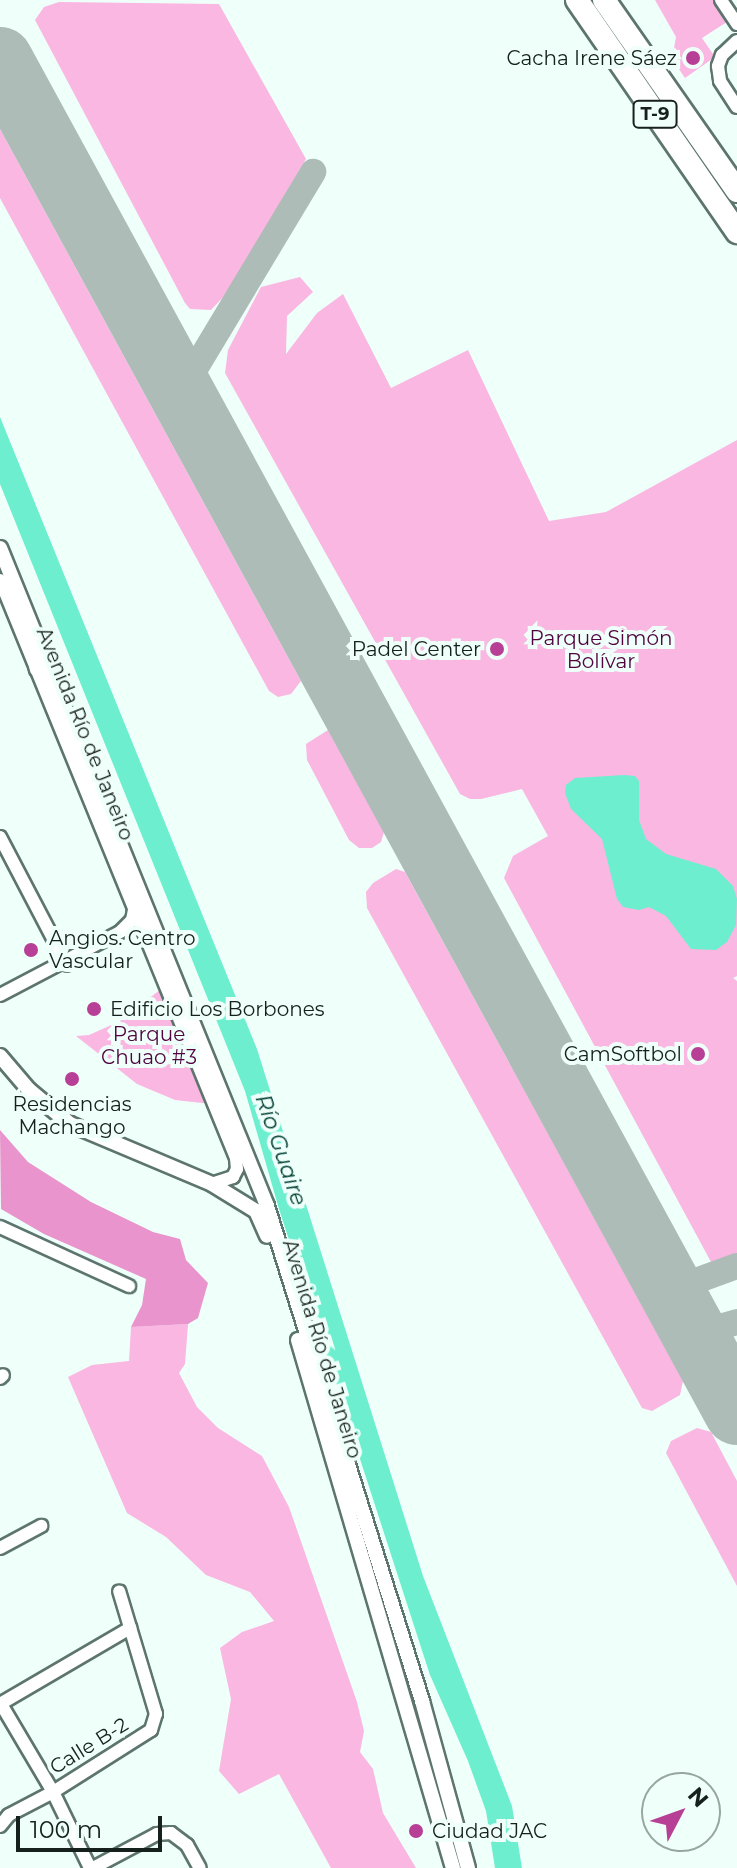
<!DOCTYPE html>
<meta charset="utf-8">
<style>
body{margin:0}
#map{position:relative;width:737px;height:1868px;overflow:hidden;background:#effffa;font-family:Montserrat,sans-serif}
div>[style]{position:absolute}
.green>*{inset:0;background:#f9b7e1}
.forest>*{inset:0;background:#e994cc}
.water>*{inset:0;background:#6defcf}
.taxiway>*{height:26px;margin:-13px;padding:0 13px;transform-origin:13px;border-radius:13px;background:#aebcb8}
.runway>*{height:66px;margin:-33px;padding:0 33px;transform-origin:33px;border-radius:33px;background:#aebcb8}
.roads{filter:drop-shadow(2px 0 #5d756e) drop-shadow(-2px 0 #5d756e) drop-shadow(0 2px #5d756e) drop-shadow(0 -2px #5d756e)}
.minor>*{height:12px;margin:-6px;padding:0 6px;transform-origin:6px;border-radius:6px;background:#fff}
.tertiary>*{height:14px;margin:-7px;padding:0 7px;transform-origin:7px;border-radius:7px;background:#fff}
.motorway>*{height:22px;margin:-11px;padding:0 11px;transform-origin:11px;border-radius:11px;background:#fff}
.dots>*{width:22px;height:22px;translate:-50% -50%;box-sizing:border-box;border:4px solid #effffa;border-radius:50%}
span{translate:-50% -50%;white-space:nowrap;text-align:center;line-height:1.15;-webkit-text-stroke:8px #effffa;paint-order:stroke}
.shield-label span{padding:2px 6px;background:#effffa;border:2px solid;border-radius:6px;-webkit-text-stroke-width:0}
.shield-label{font-size:18px;color:#16201d;font-weight:700}
.poi-label{font-size:20px;color:#16201d}
.right{translate:-100% -50%;text-align:right}
.left{translate:0 -50%;text-align:left}
.park-label{font-size:20px;color:#51043f}
.street-label{font-size:20px;color:#16201d}
.water-label{font-size:22px;color:#003e33;font-style:italic}
.north{position:absolute;left:641px;top:1772px;width:80px;height:80px;box-sizing:border-box;background:#effffa;border:2px solid #98a6a2;border-radius:50%;rotate:49deg;font-size:22px;font-weight:700;line-height:32px;text-align:center;color:#16201d}
.north::after{content:'';display:block;margin:auto;width:28px;height:36px;background:#b73f95;clip-path:polygon(50% 0,100% 100%,50% 72%,0 100%)}
.scale{position:absolute;left:16px;top:1816px;width:146px;height:36px;box-sizing:border-box;border:4px solid #16201d;border-top:0;padding-left:10px;font-size:24px;line-height:28px;white-space:nowrap;color:#16201d;-webkit-text-stroke:6px #effffa;paint-order:stroke}
</style>
<div id="map">
<div class="green">
<div style="clip-path:polygon(655px 0,717px 0,730px 20px,702px 38px,715px 57px,685px 78px,672px 59px,676px 37px)"></div>
<div style="clip-path:polygon(59px 2px,219px 4px,306px 159px,228px 292px,211px 310px,190px 309px,185px 303px,35px 20px,44px 7px)"></div>
<div style="clip-path:polygon(0 129px,301px 681px,291px 694px,278px 697px,269px 691px,0 198px)"></div>
<div style="clip-path:polygon(300px 277px,313px 292px,287px 316px,286px 354px,317px 313px,343px 294px,391px 388px,468px 350px,549px 521px,606px 512px,737px 440px,737px 976px,733px 978px,737px 981px,737px 1256px,711px 1262px,504px 878px,513px 856px,548px 836px,522px 789px,481px 799px,470px 799px,460px 794px,225px 373px,228px 350px,261px 287px)"></div>
<div style="clip-path:polygon(328px 730px,384px 832px,381px 842px,372px 848px,359px 848px,349px 840px,307px 760px,306px 744px)"></div>
<div style="clip-path:polygon(396px 869px,405px 872px,683px 1381px,680px 1395px,652px 1411px,642px 1408px,367px 908px,366px 892px,373px 883px)"></div>
<div style="clip-path:polygon(164px 987px,211px 1104px,175px 1100px,137px 1084px,76px 1036px,89px 1035px,116px 1023px)"></div>
<div style="clip-path:polygon(188px 1324px,185px 1364px,179px 1373px,197px 1407px,218px 1428px,262px 1456px,289px 1507px,357px 1702px,364px 1731px,360px 1752px,373px 1769px,383px 1813px,416px 1868px,331px 1868px,279px 1774px,239px 1794px,219px 1771px,231px 1699px,220px 1648px,242px 1632px,274px 1621px,250px 1592px,206px 1575px,166px 1537px,127px 1513px,68px 1377px,92px 1365px,129px 1361px,131px 1327px)"></div>
<div style="clip-path:polygon(697px 1428px,711px 1432px,737px 1481px,737px 1586px,666px 1453px,671px 1441px)"></div>
</div>
<div class="forest">
<div style="clip-path:polygon(0 1130px,28px 1162px,91px 1202px,153px 1232px,180px 1239px,186px 1260px,208px 1283px,198px 1318px,188px 1324px,131px 1327px,142px 1305px,146px 1279px,44px 1234px,1px 1209px)"></div>
</div>
<div class="water">
<div style="clip-path:polygon(0 417px,257px 1049px,423px 1576px,512px 1806px,522px 1868px,495px 1868px,486px 1811px,468px 1761px,430px 1675px,279px 1209px,245px 1091px,0 484px)"></div>
<div style="clip-path:polygon(624px 775px,635px 776px,639px 781px,639px 820px,646px 839px,666px 854px,716px 869px,733px 886px,737px 899px,736px 925px,727px 942px,716px 950px,691px 949px,666px 916px,649px 907px,639px 910px,623px 907px,617px 899px,602px 839px,571px 809px,565px 793px,566px 785px,575px 778px)"></div>
</div>
<div class="taxiway">
<div style="left:181px;top:392px;width:257px;rotate:-59deg"></div>
<div style="left:671px;top:1290px;width:70px;rotate:-20deg"></div>
<div style="left:695px;top:1334px;width:44px;rotate:-15.9deg"></div>
</div>
<div class="runway">
<div style="left:0;top:60px;width:1540px;rotate:61.4deg"></div>
</div>
<div class="roads">
<div class="minor">
<div style="left:721px;top:0;width:29px;rotate:56deg"></div>
<div style="left:737px;top:41px;width:21px;rotate:137deg"></div>
<div style="left:722px;top:55px;width:12px;rotate:110deg"></div>
<div style="left:718px;top:66px;width:15px;rotate:82deg"></div>
<div style="left:720px;top:81px;width:31px;rotate:57deg"></div>
<div style="left:0;top:580px;width:624px;rotate:67.79deg"></div>
<div style="left:236px;top:1158px;width:11px;rotate:85deg"></div>
<div style="left:237px;top:1169px;width:9px;rotate:117deg"></div>
<div style="left:233px;top:1177px;width:22px;rotate:162deg"></div>
<div style="left:0;top:837px;width:144px;rotate:62.4deg"></div>
<div style="left:0;top:995px;width:136px;rotate:-27.7deg"></div>
<div style="left:120px;top:932px;width:17px;rotate:-45deg"></div>
<div style="left:132px;top:920px;width:10px;rotate:-79deg"></div>
<div style="left:0;top:1227px;width:142px;rotate:24.6deg"></div>
<div style="left:0;top:1378px;width:4px;rotate:-45deg"></div>
<div style="left:0;top:1548px;width:47px;rotate:-28.2deg"></div>
<div style="left:0;top:1704px;width:151px;rotate:-30.3deg"></div>
<div style="left:1px;top:1704px;width:102px;rotate:59.4deg"></div>
<div style="left:53px;top:1792px;width:85px;rotate:64deg"></div>
<div style="left:0;top:1826px;width:14px;rotate:-51deg"></div>
<div style="left:9px;top:1815px;width:50px;rotate:-27.6deg"></div>
<div style="left:53px;top:1792px;width:116px;rotate:-32.3deg"></div>
<div style="left:151px;top:1730px;width:17px;rotate:-73deg"></div>
<div style="left:156px;top:1714px;width:128px;rotate:-106.7deg"></div>
<div style="left:93px;top:1868px;width:72px;rotate:-28deg"></div>
<div style="left:157px;top:1834px;width:14px;rotate:-4deg"></div>
<div style="left:171px;top:1833px;width:20px;rotate:37deg"></div>
<div style="left:187px;top:1845px;width:26px;rotate:61deg"></div>
</div>
<div class="tertiary">
<div style="left:0;top:548px;width:710px;rotate:67.91deg"></div>
<div style="left:267px;top:1206px;width:519px;rotate:72.61deg"></div>
<div style="left:422px;top:1701px;width:173px;rotate:74.6deg"></div>
<div style="left:32px;top:642px;width:28px;rotate:80deg"></div>
<div style="left:0;top:1056px;width:45px;rotate:49.5deg"></div>
<div style="left:29px;top:1090px;width:53px;rotate:39.7deg"></div>
<div style="left:70px;top:1124px;width:154px;rotate:22.9deg"></div>
<div style="left:212px;top:1184px;width:52px;rotate:31.5deg"></div>
<div style="left:256px;top:1211px;width:27px;rotate:66deg"></div>
<div style="left:298px;top:1340px;width:550px;rotate:73.64deg"></div>
</div>
<div class="motorway">
<div style="left:577px;top:0;width:282px;rotate:55.4deg"></div>
<div style="left:604px;top:0;width:233px;rotate:55.1deg"></div>
</div>
</div>
<div class="dots">
<div style="left:693px;top:58px;background:#b73f95"></div>
<div style="left:497px;top:649px;background:#b73f95"></div>
<div style="left:31px;top:950px;background:#b73f95"></div>
<div style="left:94px;top:1009px;background:#b73f95"></div>
<div style="left:698px;top:1054px;background:#b73f95"></div>
<div style="left:72px;top:1079px;background:#b73f95"></div>
<div style="left:416px;top:1831px;background:#b73f95"></div>
</div>
<div class="shield-label">
<span style="left:655px;top:114px">T-9</span>
</div>
<div class="poi-label">
<span class="right" style="left:677px;top:58px">Cacha Irene Sáez</span>
<span class="right" style="left:481px;top:649px">Padel Center</span>
<span class="left" style="left:49px;top:950px">Angios. Centro<br>Vascular</span>
<span class="left" style="left:110px;top:1009px">Edificio Los Borbones</span>
<span class="right" style="left:682px;top:1054px">CamSoftbol</span>
<span style="left:72px;top:1116px">Residencias<br>Machango</span>
<span class="left" style="left:432px;top:1831px">Ciudad JAC</span>
</div>
<div class="park-label">
<span style="left:601px;top:650px">Parque Simón<br>Bolívar</span>
<span style="left:149px;top:1046px">Parque<br>Chuao #3</span>
</div>
<div class="street-label">
<span style="left:85px;top:734px;rotate:68deg">Avenida Río de Janeiro</span>
<span style="left:322px;top:1349px;rotate:73deg">Avenida Río de Janeiro</span>
<span style="left:89px;top:1746px;rotate:-32deg">Calle B-2</span>
</div>
<div class="water-label">
<span style="left:281px;top:1150px;rotate:71deg">Río Guaire</span>
</div>
<div class="north">N</div>
<div class="scale">100 m</div>
</div>
